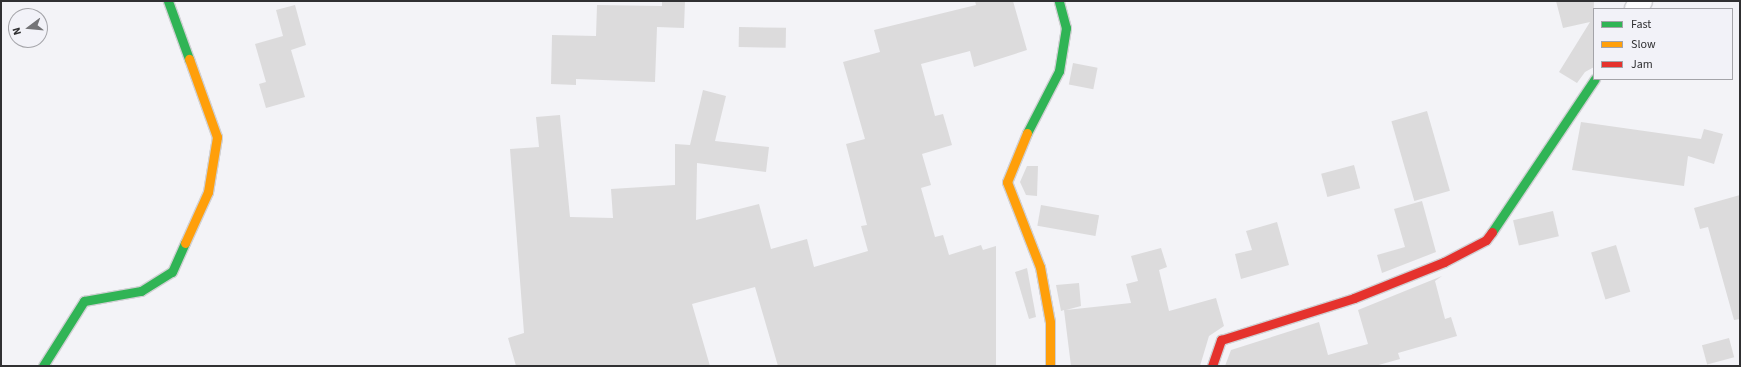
<!DOCTYPE html>
<style>
body{margin:0}
#map{position:relative;width:1741px;height:367px;overflow:hidden;background:#f3f3f7;font-family:"Source Sans 3",sans-serif}
div>[style]{position:absolute}
.building>*{inset:0;background:#dcdbdc;transform-origin:0 0}
.roads{filter:drop-shadow(1px 0 #d0d0d3) drop-shadow(-1px 0 #d0d0d3) drop-shadow(0 1px #d0d0d3) drop-shadow(0 -1px #d0d0d3)}
.street>*{height:22px;margin:-11px;padding:0 11px;transform-origin:11px;border-radius:11px;background:#fdfdfe}
.fast>*{height:9px;margin:-4.5px;padding:0 4.5px;transform-origin:4.5px;border-radius:4.5px;background:#30b455}
.slow>*{height:9px;margin:-4.5px;padding:0 4.5px;transform-origin:4.5px;border-radius:4.5px;background:#ff9f0a}
.jam>*{height:9px;margin:-4.5px;padding:0 4.5px;transform-origin:4.5px;border-radius:4.5px;background:#e5322d}
span{translate:-50% -50%;white-space:nowrap;text-align:center;line-height:1.15;-webkit-text-stroke:4px #f2f2f8;paint-order:stroke}
.frame{position:absolute;inset:0;border:2px solid #303032;pointer-events:none}
.legend{position:absolute;left:1593px;top:8px;width:140px;height:72px;box-sizing:border-box;background:#f2f2f8;border:1px solid #a4a4a9;margin:0;padding:5px 7px;list-style:none;font-size:12px;color:#303032}
.legend li{display:flex;align-items:center;gap:8px;height:20px}
.legend b{width:20px;border:1px solid #a4a4a9}
.north{position:absolute;left:8px;top:8px;width:40px;height:40px;box-sizing:border-box;background:#f2f2f8;border:1px solid #a4a4a9;border-radius:50%;rotate:254deg;font-size:11px;font-weight:700;line-height:16px;text-align:center;color:#303032}
.north::after{content:'';display:block;margin:auto;width:14px;height:18px;background:#747477;clip-path:polygon(50% 0,100% 100%,50% 72%,0 100%)}
</style>
<div id="map">
<div class="building">
<div style="clip-path:polygon(662px 1px,685px 1px,684px 28px,657px 27px,655px 82px,576px 79px,576px 85px,551px 84px,552px 35px,596px 36px,597px 5px,662px 6px)"></div>
<div style="clip-path:polygon(975px 1px,1013px 1px,1027px 50px,974px 67px,970px 51px,921px 64px,935px 116px,943px 114px,952px 145px,922px 154px,931px 185px,921px 188px,935px 237px,943px 235px,949px 255px,981px 245px,983px 250px,996px 246px,996px 366px,778px 366px,755px 287px,692px 304px,710px 366px,516px 366px,508px 338px,524px 333px,510px 149px,539px 147px,536px 117px,560px 115px,570px 217px,613px 218px,611px 189px,675px 185px,675px 144px,690px 145px,703px 90px,726px 96px,715px 141px,769px 147px,766px 172px,697px 163px,696px 220px,759px 204px,771px 249px,807px 239px,814px 267px,868px 251px,861px 226px,867px 225px,846px 144px,865px 139px,843px 62px,880px 52px,874px 30px,976px 5px)"></div>
<div style="clip-path:polygon(1556px 1px,1594px 1px,1594px 67px,1585px 72px,1577px 83px,1559px 72px,1590px 22px,1563px 28px)"></div>
<div style="clip-path:polygon(295px 5px,306px 45px,291px 50px,305px 97px,266px 108px,259px 84px,266px 82px,255px 44px,283px 36px,276px 10px)"></div>
<div style="left:739px;top:27px;width:47px;height:20px;rotate:1deg"></div>
<div style="left:1073px;top:63px;width:25px;height:22px;rotate:11deg"></div>
<div style="left:1427px;top:111px;width:83px;height:37px;rotate:74deg"></div>
<div style="clip-path:polygon(1581px 122px,1701px 139px,1704px 129px,1723px 134px,1714px 164px,1688px 156px,1684px 186px,1572px 170px)"></div>
<div style="left:1354px;top:165px;width:24px;height:34px;rotate:75deg"></div>
<div style="clip-path:polygon(1027px 166px,1038px 166px,1037px 196px,1026px 195px,1020px 182px)"></div>
<div style="clip-path:polygon(1740px 195px,1740px 319px,1734px 320px,1708px 227px,1700px 229px,1694px 208px)"></div>
<div style="clip-path:polygon(1422px 201px,1436px 252px,1382px 273px,1377px 255px,1405px 247px,1394px 209px)"></div>
<div style="left:1041px;top:205px;width:59px;height:21px;rotate:10deg"></div>
<div style="left:1553px;top:211px;width:26px;height:41px;rotate:77deg"></div>
<div style="clip-path:polygon(1277px 222px,1289px 265px,1241px 279px,1235px 254px,1252px 250px,1246px 231px)"></div>
<div style="left:1616px;top:245px;width:49px;height:26px;rotate:73deg"></div>
<div style="clip-path:polygon(1161px 248px,1167px 267px,1159px 270px,1169px 311px,1216px 298px,1224px 326px,1209px 336px,1200px 366px,1071px 366px,1064px 310px,1061px 311px,1056px 285px,1079px 283px,1081px 306px,1066px 310px,1131px 303px,1126px 284px,1138px 281px,1131px 256px)"></div>
<div style="clip-path:polygon(1027px 268px,1036px 317px,1029px 319px,1015px 272px)"></div>
<div style="clip-path:polygon(1442px 276px,1435px 281px,1445px 319px,1451px 317px,1457px 336px,1398px 353px,1400px 359px,1375px 366px,1225px 366px,1231px 350px,1319px 322px,1328px 355px,1368px 344px,1358px 310px)"></div>
<div style="left:1729px;top:338px;width:20px;height:28px;rotate:75deg"></div>
</div>
<div class="roads">
<div class="street">
<div style="left:1636px;top:9px;width:9px;rotate:-58deg"></div>
</div>
<div class="fast">
<div style="left:168px;top:1px;width:62px;rotate:70.1deg"></div>
<div style="left:1027px;top:133px;width:70px;rotate:-62.7deg"></div>
<div style="left:1059px;top:71px;width:44px;rotate:-80.8deg"></div>
<div style="left:1066px;top:28px;width:28px;rotate:-105deg"></div>
<div style="left:1492px;top:232px;width:184px;rotate:-56.1deg"></div>
<div style="left:43px;top:366px;width:77px;rotate:-57.8deg"></div>
<div style="left:84px;top:301px;width:58px;rotate:-10deg"></div>
<div style="left:141px;top:291px;width:36px;rotate:-32deg"></div>
<div style="left:172px;top:272px;width:32px;rotate:-66deg"></div>
</div>
<div class="slow">
<div style="left:1027px;top:133px;width:53px;rotate:112.2deg"></div>
<div style="left:1007px;top:182px;width:91px;rotate:68.8deg"></div>
<div style="left:1040px;top:267px;width:56px;rotate:79.7deg"></div>
<div style="left:1050px;top:322px;width:44px;rotate:90deg"></div>
<div style="left:185px;top:243px;width:56px;rotate:-65.7deg"></div>
<div style="left:208px;top:192px;width:56px;rotate:-80.7deg"></div>
<div style="left:217px;top:137px;width:83px;rotate:-109.7deg"></div>
</div>
<div class="jam">
<div style="left:1212px;top:366px;width:28px;rotate:-71deg"></div>
<div style="left:1221px;top:340px;width:139px;rotate:-17.5deg"></div>
<div style="left:1354px;top:298px;width:97px;rotate:-21.8deg"></div>
<div style="left:1444px;top:262px;width:47px;rotate:-27.6deg"></div>
<div style="left:1486px;top:240px;width:10px;rotate:-53deg"></div>
</div>
</div>
<div class="frame"></div>
<ul class="legend">
<li><b style="height:5px;background:#30b455"></b>Fast</li>
<li><b style="height:5px;background:#ff9f0a"></b>Slow</li>
<li><b style="height:5px;background:#e5322d"></b>Jam</li>
</ul>
<div class="north">N</div>
</div>
